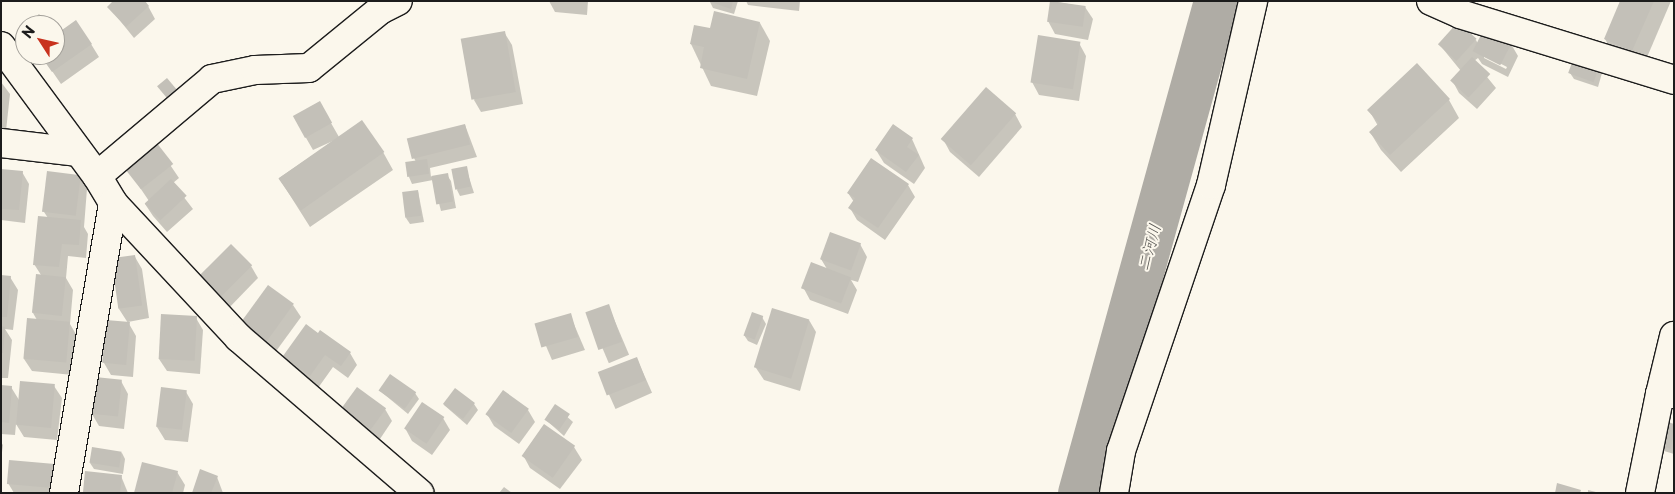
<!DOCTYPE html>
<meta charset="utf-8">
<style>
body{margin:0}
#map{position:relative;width:1675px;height:494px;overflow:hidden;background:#fbf7ec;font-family:"Playpen Sans","Klee One",sans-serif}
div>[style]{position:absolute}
.shadow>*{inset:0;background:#0003;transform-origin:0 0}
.river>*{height:45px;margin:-22.5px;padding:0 22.5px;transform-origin:22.5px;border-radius:22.5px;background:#afaca5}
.building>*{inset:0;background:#c3c0b8;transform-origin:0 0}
.roads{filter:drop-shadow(1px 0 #1c1c1c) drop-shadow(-1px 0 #1c1c1c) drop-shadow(0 1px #1c1c1c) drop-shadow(0 -1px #1c1c1c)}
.minor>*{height:28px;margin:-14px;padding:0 14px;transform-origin:14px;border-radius:14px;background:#fbf7ec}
span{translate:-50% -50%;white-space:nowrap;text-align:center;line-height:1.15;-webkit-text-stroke:4px #fbf7ec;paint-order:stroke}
.water-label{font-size:16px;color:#575653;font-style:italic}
.frame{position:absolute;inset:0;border:2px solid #1c1c1c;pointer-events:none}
.north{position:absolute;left:15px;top:15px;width:50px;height:50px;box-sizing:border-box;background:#fbf7ec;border:1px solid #a29f99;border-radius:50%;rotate:305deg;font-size:14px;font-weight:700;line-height:20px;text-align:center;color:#1c1c1c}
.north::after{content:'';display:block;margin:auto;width:18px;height:22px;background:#c8321e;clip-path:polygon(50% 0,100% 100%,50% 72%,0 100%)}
</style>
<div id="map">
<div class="shadow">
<div style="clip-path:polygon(549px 1px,588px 1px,587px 15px,555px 12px)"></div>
<div style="clip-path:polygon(738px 1px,734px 14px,713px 8px,710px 2px)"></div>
<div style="clip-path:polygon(746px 1px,800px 1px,799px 11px,748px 5px)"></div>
<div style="clip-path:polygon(1052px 1px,1085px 7px,1093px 19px,1088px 40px,1055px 34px,1048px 21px)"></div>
<div style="clip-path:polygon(1621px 1px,1671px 1px,1642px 69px,1615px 57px,1605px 39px)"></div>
<div style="clip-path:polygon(148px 6px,155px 19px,134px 38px,109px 7px)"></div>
<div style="clip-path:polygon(760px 23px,770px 41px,757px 96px,711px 86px,691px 44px,711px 30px)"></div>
<div style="clip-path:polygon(504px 32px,512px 45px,523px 104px,481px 112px,474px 100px)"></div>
<div style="clip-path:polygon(55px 36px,91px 44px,99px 57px,61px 84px,41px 55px,55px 55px)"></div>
<div style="clip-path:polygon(evenodd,1476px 40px,1478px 44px,1511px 44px,1518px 56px,1508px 77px,1482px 64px,1478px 58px,1474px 61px,1496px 88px,1477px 109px,1459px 93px,1452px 80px,1461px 71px,1439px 44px,1476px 40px,1484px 55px,1507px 67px,1506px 69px,1484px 58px,1484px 55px)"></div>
<div style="clip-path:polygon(1079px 43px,1086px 56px,1079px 101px,1039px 95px,1032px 82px)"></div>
<div style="clip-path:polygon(1417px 65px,1449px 100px,1459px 118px,1401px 172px,1381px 150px,1370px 132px,1378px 126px,1369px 110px)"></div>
<div style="clip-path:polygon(1599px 67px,1602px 73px,1598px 87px,1574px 79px,1570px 73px)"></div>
<div style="clip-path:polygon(1px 82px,10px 94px,6px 131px,1px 131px)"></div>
<div style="clip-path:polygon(319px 102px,339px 137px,383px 152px,393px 170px,310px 227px,279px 178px,335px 140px,313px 150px,294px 117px)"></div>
<div style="clip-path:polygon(1015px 114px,1022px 127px,979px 177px,950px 152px,943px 139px)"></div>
<div style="clip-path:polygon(465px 125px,477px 157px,430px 168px,431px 177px,447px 175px,451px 181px,456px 208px,441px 211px,433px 180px,412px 184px,409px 177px,416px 162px,414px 158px)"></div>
<div style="clip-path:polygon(912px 139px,925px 168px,914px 184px,884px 163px,876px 150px)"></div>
<div style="clip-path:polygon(156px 144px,179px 178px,173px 183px,193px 209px,167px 232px,153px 216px,145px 204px,149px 201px,126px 167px)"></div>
<div style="clip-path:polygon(466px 168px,474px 193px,460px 196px,457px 190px)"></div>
<div style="clip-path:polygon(1px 170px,22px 172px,29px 184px,25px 223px,1px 220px)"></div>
<div style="clip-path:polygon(80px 176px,87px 189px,84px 227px,88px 234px,86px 258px,68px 256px,66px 278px,73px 290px,70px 324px,77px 336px,73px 375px,32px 371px,24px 359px,37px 320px,33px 313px,41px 275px,34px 264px,48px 218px,44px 212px)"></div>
<div style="clip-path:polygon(908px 185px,915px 197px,885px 240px,857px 220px,850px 208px,854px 202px,848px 193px)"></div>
<div style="clip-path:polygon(418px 191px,424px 222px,410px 224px,406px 218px)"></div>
<div style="clip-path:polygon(860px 244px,867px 257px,858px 282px,851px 280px,857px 290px,848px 314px,810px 300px,803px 287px,827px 269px,821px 259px)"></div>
<div style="clip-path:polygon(135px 257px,142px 269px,149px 318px,128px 322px,136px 336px,133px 377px,111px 375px,104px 363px,128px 323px,119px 309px)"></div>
<div style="clip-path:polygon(251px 266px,258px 278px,224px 313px,204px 293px)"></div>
<div style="clip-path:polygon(1px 276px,10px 277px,18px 290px,13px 330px,5px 329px,12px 340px,8px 378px,1px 378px)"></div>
<div style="clip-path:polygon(293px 305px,301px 317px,274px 354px,249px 336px)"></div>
<div style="left:608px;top:305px;width:54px;height:22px;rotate:67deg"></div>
<div style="clip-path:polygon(570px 315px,585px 350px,552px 360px,537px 325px)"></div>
<div style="clip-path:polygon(762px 317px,766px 324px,757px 345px,748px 341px,744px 335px)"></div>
<div style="clip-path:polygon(196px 318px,203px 330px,200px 374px,167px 371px,159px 359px)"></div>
<div style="clip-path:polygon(809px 320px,816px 332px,800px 391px,764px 380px,756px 368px)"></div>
<div style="clip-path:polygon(350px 353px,357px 365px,348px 378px,333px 367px,318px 388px,291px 368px,284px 356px)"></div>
<div style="left:637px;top:359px;width:37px;height:40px;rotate:66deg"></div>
<div style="clip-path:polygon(121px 381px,128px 394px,124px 429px,99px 426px,92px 414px)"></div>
<div style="clip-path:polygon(1px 386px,11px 387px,19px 400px,54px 386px,62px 398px,57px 440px,24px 437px,16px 424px,15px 435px,1px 434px)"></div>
<div style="clip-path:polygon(379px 390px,415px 393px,419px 399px,408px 414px)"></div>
<div style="clip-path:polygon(186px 392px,193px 404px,188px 442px,165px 440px,157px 427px)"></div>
<div style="clip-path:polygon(474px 404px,478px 410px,467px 425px,444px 405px)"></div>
<div style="clip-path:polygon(555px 406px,573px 422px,564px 436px,546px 420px)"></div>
<div style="clip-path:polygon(343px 409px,385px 409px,392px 421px,378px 442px,350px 421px)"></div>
<div style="clip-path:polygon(528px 410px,535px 422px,519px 444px,494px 426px,487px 414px)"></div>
<div style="clip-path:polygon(443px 418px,450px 430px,432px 455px,412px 441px,405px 428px)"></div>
<div style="clip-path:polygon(544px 425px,574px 447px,582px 460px,560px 489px,530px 468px,523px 455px)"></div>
<div style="clip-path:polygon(1674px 425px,1674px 454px,1664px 451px,1660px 445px)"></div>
<div style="clip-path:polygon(1px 442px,3px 445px,1px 460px)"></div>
<div style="clip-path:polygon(122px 453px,125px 459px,123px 474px,94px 469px,90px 463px)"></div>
<div style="clip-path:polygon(54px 465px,60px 493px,14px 493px,8px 483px)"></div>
<div style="clip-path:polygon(86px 472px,121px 476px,128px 493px,85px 493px)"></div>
<div style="clip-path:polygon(177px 472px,185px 485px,183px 493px,136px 493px)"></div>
<div style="clip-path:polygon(217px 477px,223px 493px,193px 493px)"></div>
<div style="clip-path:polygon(504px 487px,512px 493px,499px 493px)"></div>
<div style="clip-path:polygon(1588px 490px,1600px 493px,1588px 493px)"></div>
</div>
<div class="river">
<div style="left:1080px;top:493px;width:510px;rotate:-74.55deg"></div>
</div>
<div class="building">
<div style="clip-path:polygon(113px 1px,145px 1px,149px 6px,126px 27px,107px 7px)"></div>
<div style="clip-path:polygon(708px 1px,733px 1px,731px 9px)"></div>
<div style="left:1050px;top:1px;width:36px;height:21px;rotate:8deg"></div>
<div style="clip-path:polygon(1620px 1px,1654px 1px,1632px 51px,1604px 39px)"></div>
<div style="clip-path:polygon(714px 11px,760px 22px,747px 79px,700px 68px,704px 47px,690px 44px,694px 25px,710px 28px)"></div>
<div style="clip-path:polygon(39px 14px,49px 25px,27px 25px)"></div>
<div style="clip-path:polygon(76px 20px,92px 44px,52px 72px,40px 55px,55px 55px,55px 35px)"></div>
<div style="left:1458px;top:22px;width:25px;height:30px;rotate:42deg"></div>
<div style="clip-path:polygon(25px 27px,25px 43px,17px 34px)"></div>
<div style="left:1484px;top:29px;width:31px;height:25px;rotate:27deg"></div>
<div style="left:505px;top:31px;width:62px;height:45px;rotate:80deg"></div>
<div style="left:1038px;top:35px;width:43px;height:48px;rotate:9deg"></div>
<div style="left:1472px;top:57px;width:25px;height:32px;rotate:43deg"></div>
<div style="left:1574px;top:57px;width:27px;height:17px;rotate:20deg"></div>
<div style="clip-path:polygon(1417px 63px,1450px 99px,1390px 155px,1369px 132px,1379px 123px,1367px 110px)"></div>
<div style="left:167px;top:78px;width:16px;height:13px;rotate:50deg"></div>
<div style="left:986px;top:87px;width:40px;height:69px;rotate:41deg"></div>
<div style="left:320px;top:101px;width:25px;height:31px;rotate:61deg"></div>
<div style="left:362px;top:120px;width:39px;height:102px;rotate:55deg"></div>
<div style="left:465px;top:124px;width:21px;height:60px;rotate:76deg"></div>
<div style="clip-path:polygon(893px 124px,913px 138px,907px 147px,919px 155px,906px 172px,875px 150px)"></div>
<div style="left:156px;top:142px;width:28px;height:41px;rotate:52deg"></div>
<div style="clip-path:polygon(871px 158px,909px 184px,878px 228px,848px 208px,855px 198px,847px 193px)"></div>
<div style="left:427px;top:159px;width:15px;height:22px;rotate:82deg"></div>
<div style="left:467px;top:166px;width:21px;height:16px;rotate:79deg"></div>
<div style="clip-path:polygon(1px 169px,23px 171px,19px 210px,1px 209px)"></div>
<div style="left:47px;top:171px;width:34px;height:41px;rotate:7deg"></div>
<div style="left:448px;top:173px;width:29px;height:17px;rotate:80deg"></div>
<div style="left:171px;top:179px;width:23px;height:36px;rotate:47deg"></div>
<div style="left:418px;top:190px;width:26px;height:16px;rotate:83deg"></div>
<div style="clip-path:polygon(38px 216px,81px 220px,79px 245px,62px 244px,59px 267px,33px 265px)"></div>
<div style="left:830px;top:232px;width:33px;height:29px;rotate:20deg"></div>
<div style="left:231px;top:244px;width:30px;height:51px;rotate:45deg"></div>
<div style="left:135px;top:255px;width:51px;height:24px;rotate:82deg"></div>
<div style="left:811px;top:262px;width:43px;height:28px;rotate:21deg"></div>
<div style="left:36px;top:274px;width:30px;height:39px;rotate:6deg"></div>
<div style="clip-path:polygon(1px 275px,11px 276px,7px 317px,1px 317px)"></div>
<div style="left:268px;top:285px;width:32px;height:48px;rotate:36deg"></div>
<div style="left:609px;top:304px;width:40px;height:25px;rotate:71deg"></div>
<div style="left:772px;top:308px;width:39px;height:62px;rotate:17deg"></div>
<div style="left:752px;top:312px;width:12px;height:25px;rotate:20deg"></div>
<div style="left:571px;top:313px;width:25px;height:38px;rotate:74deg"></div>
<div style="left:161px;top:314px;width:36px;height:45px;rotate:3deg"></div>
<div style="left:27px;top:318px;width:43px;height:41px;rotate:5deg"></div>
<div style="left:106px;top:320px;width:24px;height:43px;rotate:5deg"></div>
<div style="clip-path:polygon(306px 324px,318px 333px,320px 330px,351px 352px,341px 366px,325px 355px,310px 376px,283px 356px)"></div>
<div style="clip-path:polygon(1px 326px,5px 327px,3px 353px,1px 353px)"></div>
<div style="left:637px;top:357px;width:25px;height:42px;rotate:69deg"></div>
<div style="left:390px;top:374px;width:32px;height:20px;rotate:35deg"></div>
<div style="left:95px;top:377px;width:27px;height:37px;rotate:6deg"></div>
<div style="left:20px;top:381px;width:35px;height:44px;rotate:5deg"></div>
<div style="clip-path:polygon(1px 385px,12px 386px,9px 423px,1px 422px)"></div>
<div style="left:161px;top:387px;width:26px;height:40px;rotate:7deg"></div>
<div style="left:357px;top:387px;width:36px;height:26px;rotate:36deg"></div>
<div style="left:455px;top:388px;width:25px;height:20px;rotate:37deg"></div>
<div style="left:503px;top:390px;width:32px;height:30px;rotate:36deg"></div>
<div style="left:422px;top:402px;width:27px;height:32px;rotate:34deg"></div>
<div style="left:555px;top:404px;width:18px;height:19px;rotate:34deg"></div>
<div style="clip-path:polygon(1665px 421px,1674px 424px,1671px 449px,1659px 445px)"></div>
<div style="left:544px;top:424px;width:38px;height:39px;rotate:35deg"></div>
<div style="left:92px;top:447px;width:30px;height:16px;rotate:9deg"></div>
<div style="left:9px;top:460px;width:46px;height:24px;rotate:5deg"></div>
<div style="clip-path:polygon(142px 462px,178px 471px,172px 493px,134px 493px)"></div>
<div style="clip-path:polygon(200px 469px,218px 476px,211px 493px,192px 493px)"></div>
<div style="clip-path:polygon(85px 471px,122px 475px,120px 493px,83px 492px)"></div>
<div style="clip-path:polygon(1557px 483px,1581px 490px,1580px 493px,1555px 493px)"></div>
</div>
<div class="roads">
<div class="minor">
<div style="left:1431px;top:1px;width:32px;rotate:24deg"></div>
<div style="left:1460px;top:14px;width:224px;rotate:17.1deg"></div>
<div style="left:1px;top:46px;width:162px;rotate:53.6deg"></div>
<div style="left:97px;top:176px;width:31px;rotate:59deg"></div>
<div style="left:113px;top:203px;width:185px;rotate:47deg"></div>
<div style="left:239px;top:338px;width:238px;rotate:40.7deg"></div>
<div style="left:1px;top:143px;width:78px;rotate:6.7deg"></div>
<div style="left:97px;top:176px;width:150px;rotate:-40.1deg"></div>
<div style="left:212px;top:79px;width:44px;rotate:-11.8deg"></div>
<div style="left:255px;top:70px;width:54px;rotate:-2.1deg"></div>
<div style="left:309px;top:68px;width:92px;rotate:-39.2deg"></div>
<div style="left:380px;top:10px;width:20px;rotate:-27deg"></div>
<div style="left:1660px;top:394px;width:60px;rotate:-76.4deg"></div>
<div style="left:64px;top:493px;width:294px;rotate:-80.4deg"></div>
<div style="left:1114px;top:493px;width:43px;rotate:-80.5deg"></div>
<div style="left:1121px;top:451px;width:281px;rotate:-71.3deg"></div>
<div style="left:1211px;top:185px;width:189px;rotate:-77.1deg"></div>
<div style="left:1640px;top:493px;width:101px;rotate:-78.6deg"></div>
<div style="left:1660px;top:394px;width:14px"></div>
</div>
</div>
<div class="water-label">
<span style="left:1148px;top:247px;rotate:-75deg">二河川</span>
</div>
<div class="frame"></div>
<div class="north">N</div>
</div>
